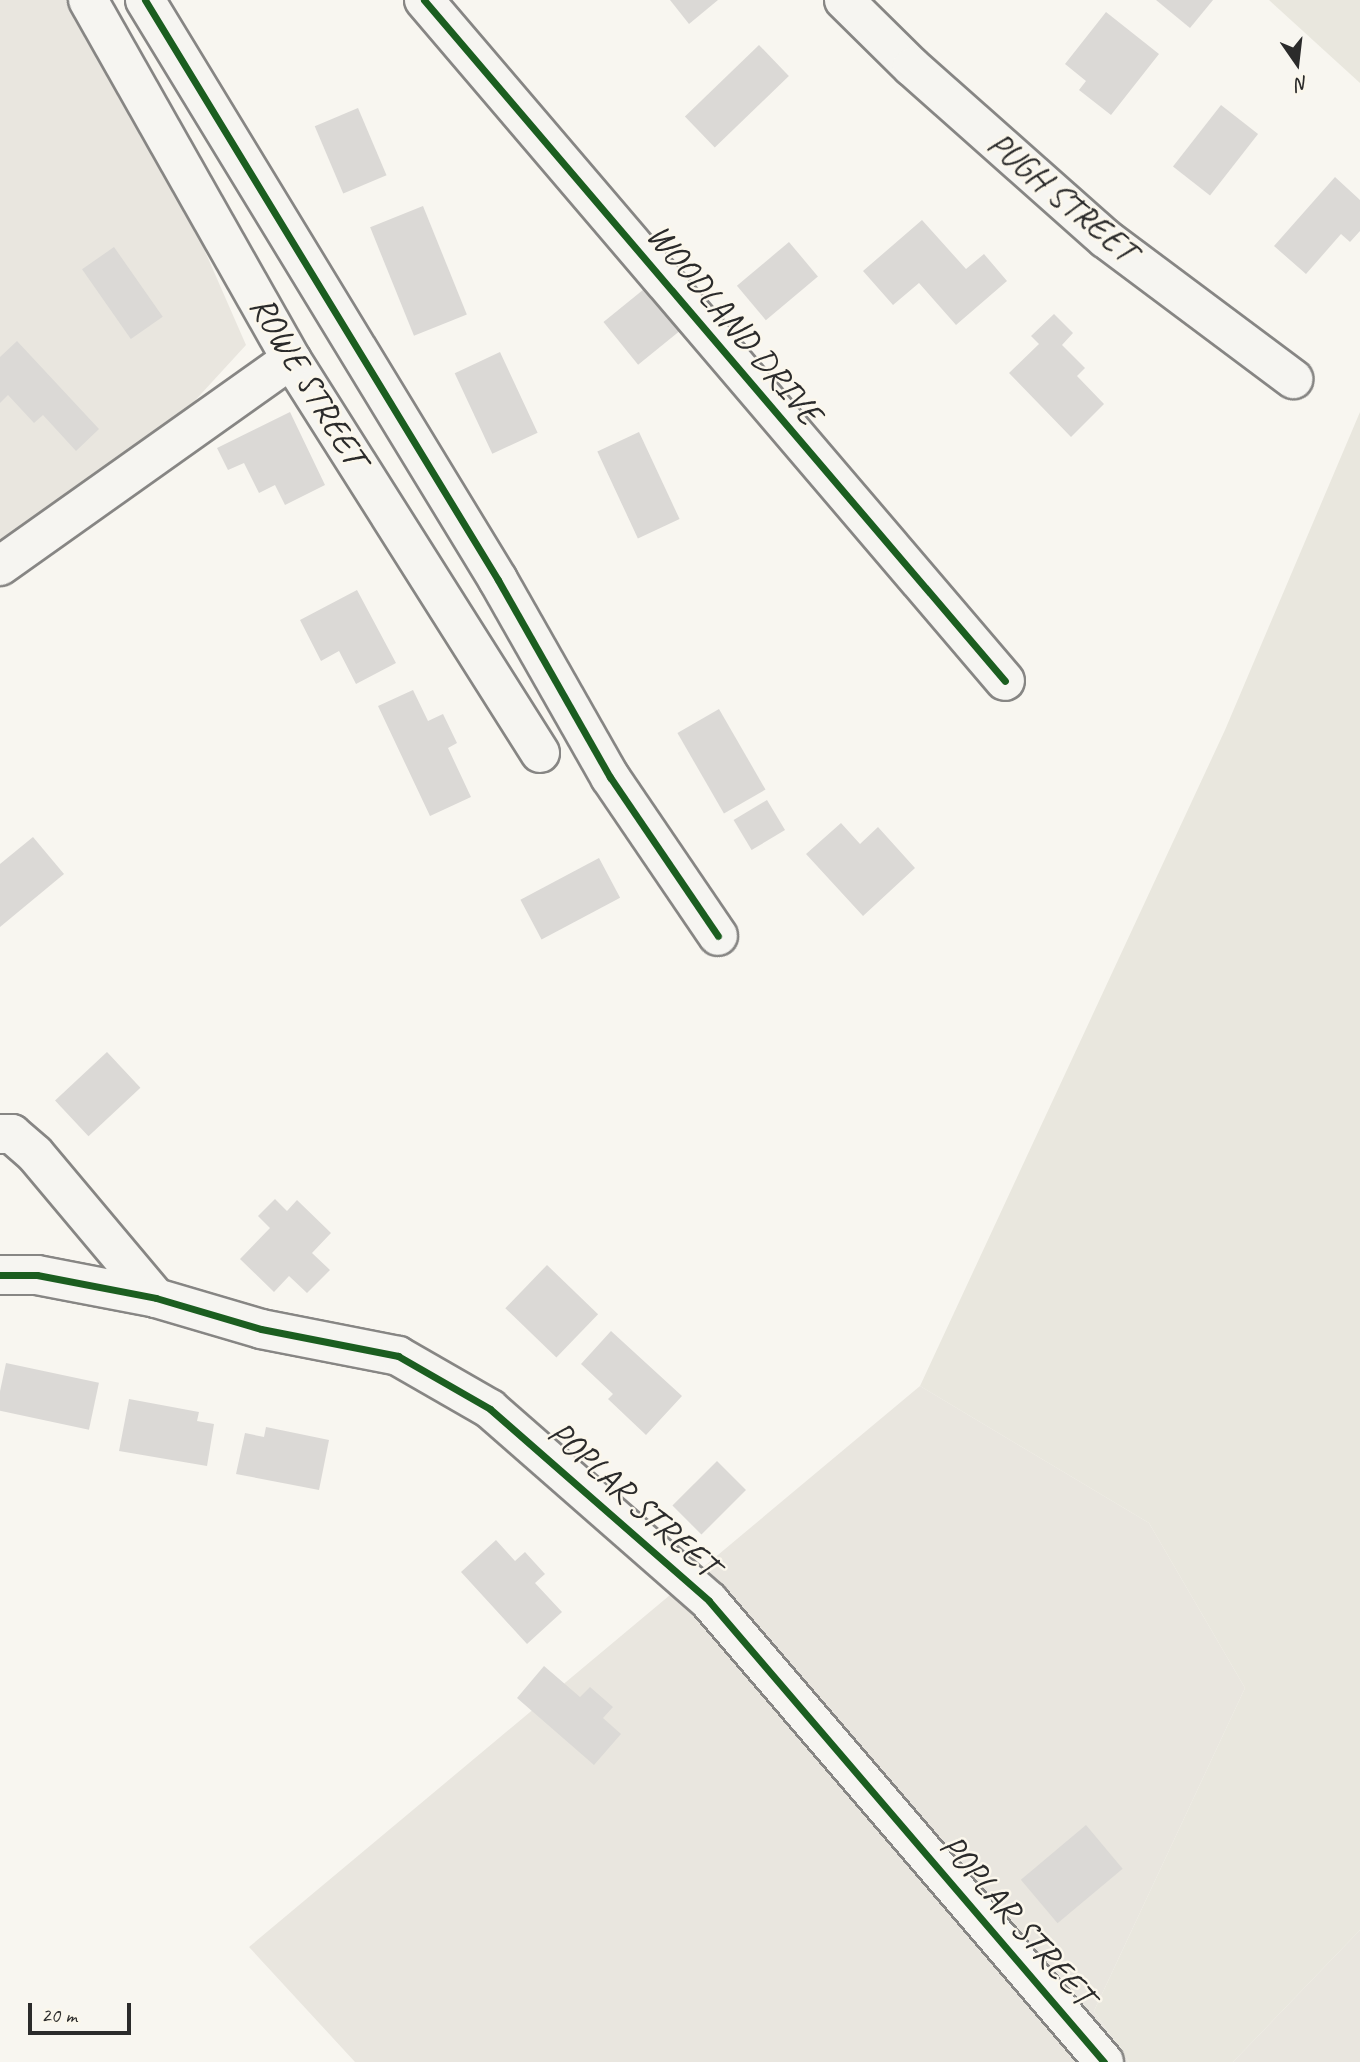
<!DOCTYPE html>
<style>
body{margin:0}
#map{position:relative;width:1360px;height:2062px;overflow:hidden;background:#f8f6f0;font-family:Caveat,sans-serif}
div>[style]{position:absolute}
.built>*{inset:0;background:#e9e6df}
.green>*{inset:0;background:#e9e7de}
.building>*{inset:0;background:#dbd9d6;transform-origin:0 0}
.roads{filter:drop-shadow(2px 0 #878684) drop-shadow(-2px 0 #878684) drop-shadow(0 2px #878684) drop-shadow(0 -2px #878684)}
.minor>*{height:38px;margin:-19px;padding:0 19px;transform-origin:19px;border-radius:19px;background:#f6f5f1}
.tertiary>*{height:38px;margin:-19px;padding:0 19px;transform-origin:19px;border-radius:19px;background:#f6f5f1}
.cycleway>*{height:7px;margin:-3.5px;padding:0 3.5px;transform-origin:3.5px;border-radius:3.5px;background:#1b5e20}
span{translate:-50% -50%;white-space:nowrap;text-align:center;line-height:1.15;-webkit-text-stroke:5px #fbf7ec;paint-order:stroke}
.street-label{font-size:35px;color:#2b2b2b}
.north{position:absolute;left:1262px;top:28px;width:70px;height:70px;-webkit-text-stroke:5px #fbf7ec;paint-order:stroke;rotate:166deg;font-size:19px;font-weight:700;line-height:28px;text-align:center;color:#2b2b2b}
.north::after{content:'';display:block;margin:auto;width:24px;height:32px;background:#2b2b2b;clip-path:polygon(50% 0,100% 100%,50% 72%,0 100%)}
.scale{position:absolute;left:28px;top:2003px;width:103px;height:32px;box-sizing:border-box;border:4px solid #2b2b2b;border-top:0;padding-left:9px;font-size:21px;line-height:24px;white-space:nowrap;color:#2b2b2b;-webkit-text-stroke:5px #fbf7ec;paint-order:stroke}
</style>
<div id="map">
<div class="built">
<div style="clip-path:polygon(0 0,95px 0,246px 345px,190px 406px,0 552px)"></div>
<div style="clip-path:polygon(920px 1386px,1149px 1523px,1245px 1688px,1094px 2011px,1129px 2062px,355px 2062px,249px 1947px)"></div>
<div style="clip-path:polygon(1360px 1930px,1360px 2062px,1233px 2062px)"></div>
</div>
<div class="green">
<div style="clip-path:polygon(1269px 0,1360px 0,1360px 83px)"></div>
<div style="clip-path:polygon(1360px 412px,1360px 1930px,1233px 2062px,1129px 2062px,1094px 2011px,1245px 1688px,1149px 1523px,920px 1386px,1225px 730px)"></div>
</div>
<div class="building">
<div style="clip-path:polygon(670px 0,718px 0,689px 24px)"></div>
<div style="clip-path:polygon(1156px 0,1213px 0,1190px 28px)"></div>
<div style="clip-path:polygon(1106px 12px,1159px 54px,1111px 115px,1079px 90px,1086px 81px,1065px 64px)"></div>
<div style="left:759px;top:45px;width:43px;height:103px;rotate:46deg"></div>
<div style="left:1221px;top:105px;width:47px;height:78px;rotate:38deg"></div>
<div style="left:358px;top:108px;width:73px;height:47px;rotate:67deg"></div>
<div style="clip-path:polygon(1335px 177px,1360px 200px,1360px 231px,1350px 242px,1341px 234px,1306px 274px,1274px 246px)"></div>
<div style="left:423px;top:206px;width:117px;height:57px;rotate:68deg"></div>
<div style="clip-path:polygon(922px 220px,966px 269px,984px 254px,1007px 281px,956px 325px,919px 283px,893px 305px,863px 271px)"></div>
<div style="left:789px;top:242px;width:45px;height:68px;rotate:50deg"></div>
<div style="left:114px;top:247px;width:85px;height:39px;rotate:55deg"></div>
<div style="left:654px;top:281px;width:55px;height:65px;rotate:51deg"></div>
<div style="clip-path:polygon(1054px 314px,1073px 333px,1062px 345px,1085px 368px,1077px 376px,1104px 404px,1071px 437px,1009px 373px,1039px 344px,1031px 336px)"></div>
<div style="clip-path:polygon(17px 341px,99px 429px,76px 451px,43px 415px,34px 423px,8px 395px,0 403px,0 357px)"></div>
<div style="left:500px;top:352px;width:89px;height:50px;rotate:65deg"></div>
<div style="clip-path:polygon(290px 412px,325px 485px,285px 505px,275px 485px,259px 493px,244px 463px,228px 470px,217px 448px)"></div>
<div style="left:639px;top:432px;width:96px;height:46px;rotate:65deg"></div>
<div style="clip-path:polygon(357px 590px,396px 663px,356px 684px,339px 651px,321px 661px,300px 620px)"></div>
<div style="clip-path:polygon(413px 690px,428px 721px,443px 714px,457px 743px,448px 748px,471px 797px,430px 816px,378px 706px)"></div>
<div style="left:719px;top:709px;width:93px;height:48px;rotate:60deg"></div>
<div style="left:767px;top:800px;width:35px;height:39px;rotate:59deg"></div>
<div style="clip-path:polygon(841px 823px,860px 844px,878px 827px,915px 868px,863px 916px,806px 854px)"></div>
<div style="clip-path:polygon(33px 837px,64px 874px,0 927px,0 864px)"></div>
<div style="left:599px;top:858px;width:45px;height:89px;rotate:62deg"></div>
<div style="left:107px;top:1052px;width:49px;height:71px;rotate:47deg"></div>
<div style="clip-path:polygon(275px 1199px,287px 1211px,297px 1200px,331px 1233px,312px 1253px,330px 1270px,307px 1293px,289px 1276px,274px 1292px,240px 1259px,270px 1228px,258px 1216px)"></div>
<div style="left:547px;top:1265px;width:71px;height:60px;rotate:44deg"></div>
<div style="clip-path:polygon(611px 1331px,682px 1396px,646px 1435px,608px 1399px,613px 1394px,581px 1364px)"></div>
<div style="left:6px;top:1363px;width:95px;height:48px;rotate:12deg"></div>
<div style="clip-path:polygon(129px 1399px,199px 1412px,197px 1421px,214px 1424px,207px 1466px,119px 1451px)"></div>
<div style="clip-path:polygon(266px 1427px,329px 1440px,319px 1490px,236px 1474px,245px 1433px,264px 1437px)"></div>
<div style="left:717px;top:1461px;width:41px;height:63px;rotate:45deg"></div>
<div style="clip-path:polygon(496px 1540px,515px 1561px,525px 1552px,545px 1574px,535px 1583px,562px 1612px,527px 1644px,461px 1572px)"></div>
<div style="clip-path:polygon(544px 1666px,580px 1697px,590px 1687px,613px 1707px,603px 1718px,621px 1734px,594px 1765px,517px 1698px)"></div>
<div style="left:1086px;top:1825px;width:57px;height:85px;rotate:50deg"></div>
</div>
<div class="roads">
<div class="minor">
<div style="left:88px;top:0;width:412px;rotate:60.5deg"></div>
<div style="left:291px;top:359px;width:466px;rotate:57.7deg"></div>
<div style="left:145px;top:0;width:679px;rotate:58.67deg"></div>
<div style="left:498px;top:580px;width:227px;rotate:60.4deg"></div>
<div style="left:610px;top:777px;width:192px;rotate:55.8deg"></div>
<div style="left:424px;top:0;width:895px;rotate:49.53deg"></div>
<div style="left:844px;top:0;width:95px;rotate:44.6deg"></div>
<div style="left:912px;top:67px;width:259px;rotate:41.6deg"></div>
<div style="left:1106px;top:239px;width:234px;rotate:36.8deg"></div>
<div style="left:0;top:566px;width:357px;rotate:-35.4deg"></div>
<div style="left:0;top:1134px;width:12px"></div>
<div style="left:12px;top:1134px;width:30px;rotate:41deg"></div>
<div style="left:35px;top:1154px;width:188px;rotate:50deg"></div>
</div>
<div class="tertiary">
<div style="left:0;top:1275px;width:37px"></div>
<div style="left:37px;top:1275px;width:121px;rotate:10.9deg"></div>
<div style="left:156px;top:1298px;width:109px;rotate:16.4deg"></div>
<div style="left:261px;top:1329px;width:140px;rotate:11.1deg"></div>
<div style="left:398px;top:1356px;width:106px;rotate:29.9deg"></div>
<div style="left:490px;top:1409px;width:291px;rotate:41.2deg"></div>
<div style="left:709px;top:1601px;width:607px;rotate:49.41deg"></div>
</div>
</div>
<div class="cycleway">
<div style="left:145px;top:0;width:679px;rotate:58.67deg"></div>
<div style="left:498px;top:580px;width:227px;rotate:60.4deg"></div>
<div style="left:610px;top:777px;width:192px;rotate:55.8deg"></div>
<div style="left:424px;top:0;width:895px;rotate:49.53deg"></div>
<div style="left:0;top:1275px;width:37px"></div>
<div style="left:37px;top:1275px;width:121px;rotate:10.9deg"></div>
<div style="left:156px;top:1298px;width:109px;rotate:16.4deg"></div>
<div style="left:261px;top:1329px;width:140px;rotate:11.1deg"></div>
<div style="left:398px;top:1356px;width:106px;rotate:29.9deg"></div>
<div style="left:490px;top:1409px;width:291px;rotate:41.2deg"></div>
<div style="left:709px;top:1601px;width:607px;rotate:49.41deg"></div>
</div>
<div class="street-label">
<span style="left:1062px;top:197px;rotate:40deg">PUGH STREET</span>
<span style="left:734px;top:324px;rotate:50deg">WOODLAND DRIVE</span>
<span style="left:308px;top:381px;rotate:59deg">ROWE STREET</span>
<span style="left:633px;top:1499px;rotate:42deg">POPLAR STREET</span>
<span style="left:1017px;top:1920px;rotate:49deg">POPLAR STREET</span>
</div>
<div class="north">N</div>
<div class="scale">20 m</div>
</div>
